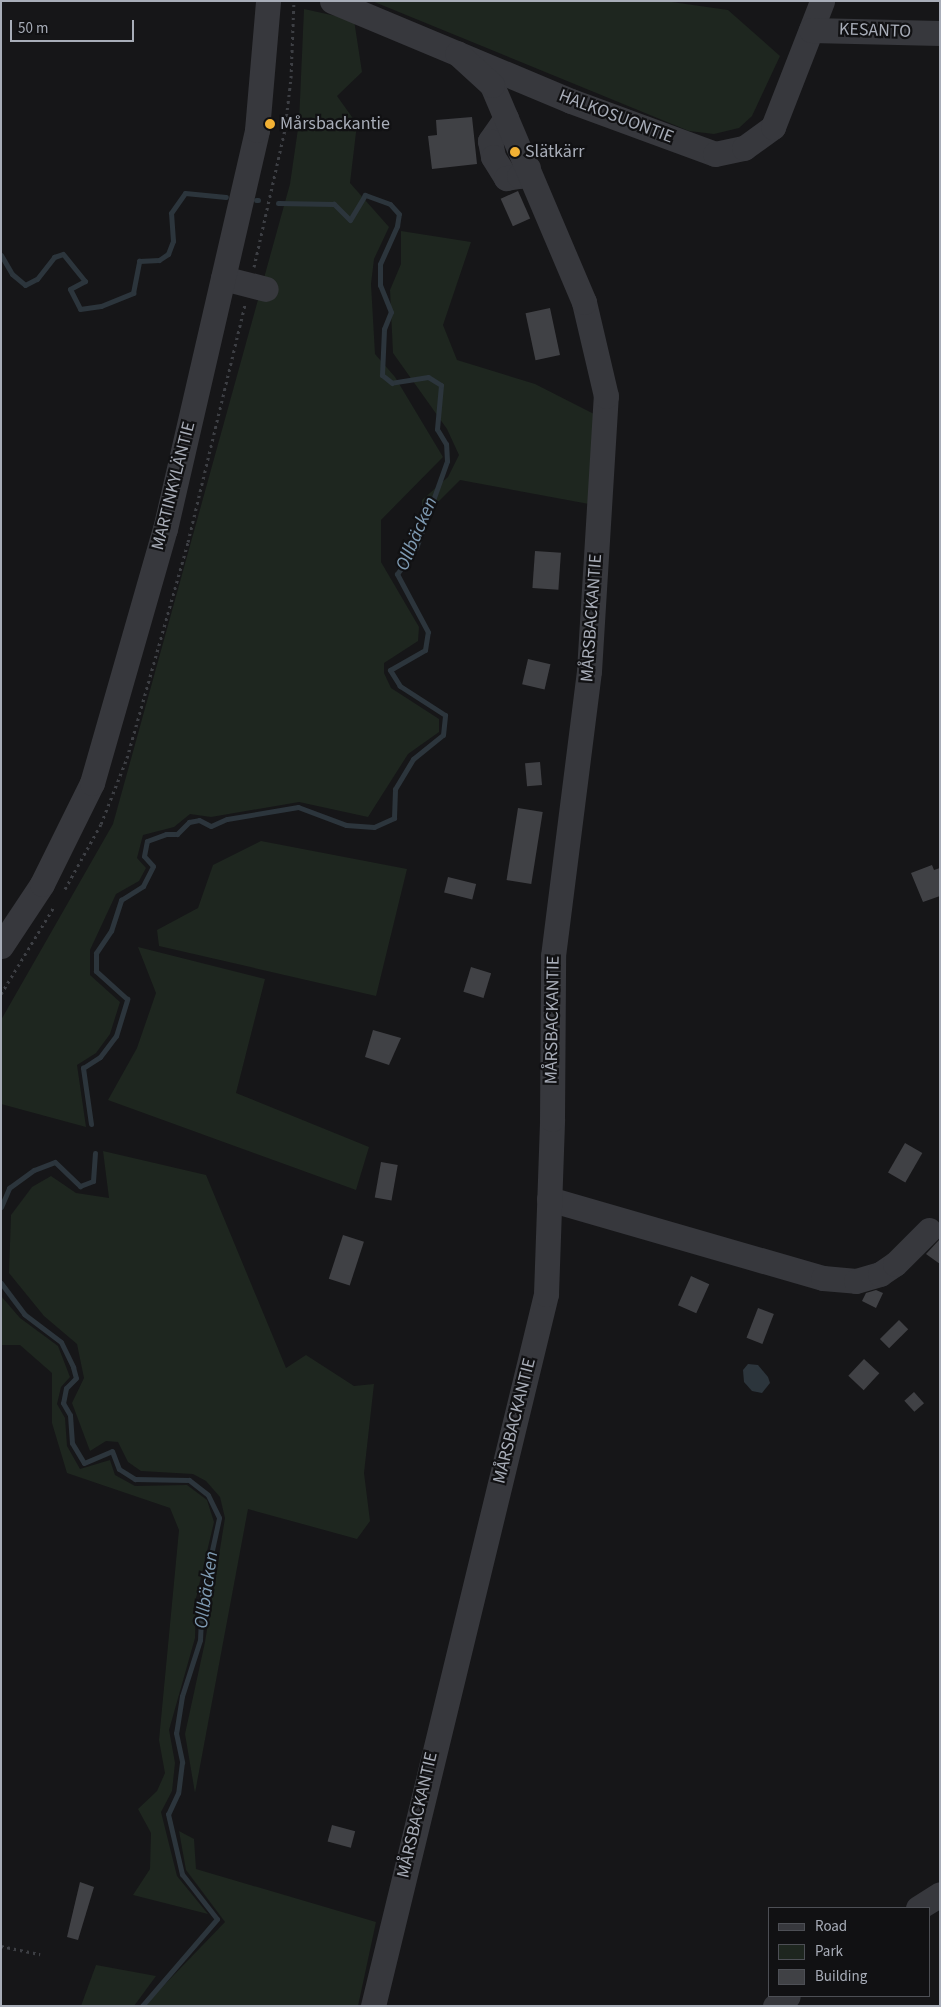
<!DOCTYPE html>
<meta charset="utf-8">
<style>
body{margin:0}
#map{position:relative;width:941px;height:2007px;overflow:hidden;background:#161618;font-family:"Source Sans 3",sans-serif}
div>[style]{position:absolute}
.green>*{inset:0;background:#1e261f}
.water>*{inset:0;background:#2c353c}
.stream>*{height:5px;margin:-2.5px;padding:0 2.5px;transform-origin:2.5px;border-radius:2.5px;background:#2c353c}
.building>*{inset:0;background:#404145;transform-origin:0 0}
.path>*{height:3px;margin-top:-1.5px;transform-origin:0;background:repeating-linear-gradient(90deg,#3d3f44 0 2.5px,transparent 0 6.5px)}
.minor>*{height:25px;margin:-12.5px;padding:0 12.5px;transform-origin:12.5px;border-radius:12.5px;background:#37383d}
.dots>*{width:14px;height:14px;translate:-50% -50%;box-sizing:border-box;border:2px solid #111113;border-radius:50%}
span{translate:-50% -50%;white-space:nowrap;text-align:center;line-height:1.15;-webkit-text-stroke:4.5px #111113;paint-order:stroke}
.street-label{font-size:18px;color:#a8adb8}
.poi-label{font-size:18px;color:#a8adb8}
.left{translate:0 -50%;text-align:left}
.water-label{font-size:19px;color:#7f9bb3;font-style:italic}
.frame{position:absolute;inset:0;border:2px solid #a8adb8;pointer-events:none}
.legend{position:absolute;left:768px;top:1907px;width:162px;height:90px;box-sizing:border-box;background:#111113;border:1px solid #4d4f55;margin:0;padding:6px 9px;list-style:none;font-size:15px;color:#a8adb8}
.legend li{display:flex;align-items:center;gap:10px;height:25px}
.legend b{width:25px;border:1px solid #4d4f55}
.scale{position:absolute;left:10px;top:20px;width:124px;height:22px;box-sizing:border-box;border:2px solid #a8adb8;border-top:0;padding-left:6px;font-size:15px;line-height:18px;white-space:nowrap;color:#a8adb8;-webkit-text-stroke:4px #111113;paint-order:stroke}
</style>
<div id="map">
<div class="green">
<div style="clip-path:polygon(372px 1px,665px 1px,728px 10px,780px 56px,752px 116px,739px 128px,714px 134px,689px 131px)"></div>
<div style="clip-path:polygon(304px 9px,354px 20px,362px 72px,337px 96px,357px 124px,350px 183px,389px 227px,374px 259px,371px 284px,375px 354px,395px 377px,443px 457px,381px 520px,381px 562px,419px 627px,418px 641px,384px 663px,384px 673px,391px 688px,439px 719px,439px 732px,408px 754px,368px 817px,299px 802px,211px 817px,190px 814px,174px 827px,143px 835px,137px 858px,146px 868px,139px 881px,116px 894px,90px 950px,90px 975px,120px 1002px,110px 1034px,96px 1053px,77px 1065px,86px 1127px,1px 1104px,1px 1020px,113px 824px,290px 184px,299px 122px)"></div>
<div style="clip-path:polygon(401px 231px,471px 242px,443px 325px,457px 360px,535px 384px,594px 414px,589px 504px,460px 480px,434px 506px,422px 506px,422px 500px,448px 477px,459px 455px,447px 429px,393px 353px,390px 290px,401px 264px)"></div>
<div style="clip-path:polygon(261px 841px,407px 869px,376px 996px,159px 946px,157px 930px,198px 908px,213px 865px)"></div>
<div style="clip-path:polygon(138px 947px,265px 979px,236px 1093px,369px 1147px,356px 1190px,108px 1100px,137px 1048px,156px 993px)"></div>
<div style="clip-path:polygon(103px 1151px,206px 1175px,286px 1368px,306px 1355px,354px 1386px,374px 1384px,364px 1473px,370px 1521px,357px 1539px,248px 1509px,195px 1793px,185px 1734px,205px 1642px,225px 1518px,220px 1497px,206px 1481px,193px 1474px,141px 1471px,128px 1462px,118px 1442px,106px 1441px,90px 1451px,72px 1403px,84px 1378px,77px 1344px,44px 1316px,9px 1273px,11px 1215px,32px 1187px,51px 1176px,76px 1193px,109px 1198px)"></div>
<div style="clip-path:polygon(1px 1296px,20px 1318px,58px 1346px,70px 1377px,61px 1387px,57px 1404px,65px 1418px,67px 1446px,80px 1469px,110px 1460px,115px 1475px,135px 1486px,187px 1485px,207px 1500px,214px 1522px,196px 1598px,195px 1638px,169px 1730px,175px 1763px,172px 1791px,161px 1812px,177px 1876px,208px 1914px,133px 1895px,150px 1869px,151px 1833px,138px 1809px,157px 1791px,165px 1773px,159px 1740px,179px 1530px,170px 1508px,67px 1473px,52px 1423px,52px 1373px,20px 1345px,1px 1345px)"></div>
<div style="clip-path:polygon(179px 1831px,194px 1839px,196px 1869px,376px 1922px,358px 2006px,144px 2006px,225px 1922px,186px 1870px)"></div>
<div style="clip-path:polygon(96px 1965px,156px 1976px,134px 2006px,81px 2006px)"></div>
</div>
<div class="water">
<div style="clip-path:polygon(748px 1364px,758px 1365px,768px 1377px,770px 1383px,762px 1393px,752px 1391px,744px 1382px,743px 1370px)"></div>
</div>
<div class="stream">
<div style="left:256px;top:200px;width:2px"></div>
<div style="left:1px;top:255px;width:22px;rotate:60deg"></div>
<div style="left:12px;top:274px;width:17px;rotate:40deg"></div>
<div style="left:25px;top:285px;width:13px;rotate:-27deg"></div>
<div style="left:37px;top:279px;width:28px;rotate:-52deg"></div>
<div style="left:54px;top:257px;width:9px;rotate:-18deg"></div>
<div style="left:63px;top:254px;width:35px;rotate:51deg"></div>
<div style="left:85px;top:281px;width:17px;rotate:152deg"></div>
<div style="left:70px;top:289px;width:22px;rotate:63deg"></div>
<div style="left:80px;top:309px;width:21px;rotate:-8deg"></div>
<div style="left:101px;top:306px;width:35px;rotate:-22deg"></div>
<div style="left:133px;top:293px;width:33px;rotate:-79deg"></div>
<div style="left:139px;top:261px;width:20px;rotate:-3deg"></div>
<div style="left:159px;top:260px;width:11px;rotate:-34deg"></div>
<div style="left:168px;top:254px;width:14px;rotate:-69deg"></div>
<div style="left:173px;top:241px;width:28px;rotate:-94deg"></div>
<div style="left:171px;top:213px;width:24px;rotate:-55deg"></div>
<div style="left:185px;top:193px;width:41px;rotate:5.6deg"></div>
<div style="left:91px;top:1124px;width:57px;rotate:-98.1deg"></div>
<div style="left:83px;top:1068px;width:20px;rotate:-33deg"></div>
<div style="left:100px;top:1057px;width:26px;rotate:-53deg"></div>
<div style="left:116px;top:1036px;width:39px;rotate:-73deg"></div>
<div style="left:127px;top:999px;width:42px;rotate:-137.9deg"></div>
<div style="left:96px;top:971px;width:18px;rotate:-90deg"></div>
<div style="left:96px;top:953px;width:27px;rotate:-56deg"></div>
<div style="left:111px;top:931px;width:33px;rotate:-72deg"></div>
<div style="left:121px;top:900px;width:26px;rotate:-32deg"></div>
<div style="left:143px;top:886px;width:22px;rotate:-63deg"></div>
<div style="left:153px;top:866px;width:13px;rotate:-132deg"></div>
<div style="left:144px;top:856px;width:15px;rotate:-79deg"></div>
<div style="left:147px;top:841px;width:20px;rotate:-20deg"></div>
<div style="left:166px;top:834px;width:11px"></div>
<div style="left:177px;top:834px;width:17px;rotate:-45deg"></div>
<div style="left:189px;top:822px;width:10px;rotate:-11deg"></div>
<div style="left:199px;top:820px;width:13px;rotate:27deg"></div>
<div style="left:211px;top:826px;width:17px;rotate:-24deg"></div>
<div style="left:227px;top:819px;width:72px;rotate:-9.6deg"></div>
<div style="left:298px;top:807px;width:51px;rotate:20.6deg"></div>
<div style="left:346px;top:825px;width:28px;rotate:4deg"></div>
<div style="left:374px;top:827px;width:22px;rotate:-24deg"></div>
<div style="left:394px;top:818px;width:29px;rotate:-88deg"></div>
<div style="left:395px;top:789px;width:35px;rotate:-59deg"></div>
<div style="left:413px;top:759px;width:38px;rotate:-39deg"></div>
<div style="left:443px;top:735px;width:20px;rotate:-84deg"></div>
<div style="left:445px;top:715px;width:54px;rotate:-147.2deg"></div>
<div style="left:400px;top:686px;width:19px;rotate:-122deg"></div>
<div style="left:390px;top:670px;width:40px;rotate:-29.7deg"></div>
<div style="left:425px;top:650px;width:18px;rotate:-81deg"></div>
<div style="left:428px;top:632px;width:66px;rotate:-118.1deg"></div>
<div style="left:397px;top:574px;width:32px;rotate:-54deg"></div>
<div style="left:416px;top:548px;width:92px;rotate:-70.4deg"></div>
<div style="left:447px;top:461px;width:17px;rotate:-93deg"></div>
<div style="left:446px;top:444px;width:17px;rotate:-121deg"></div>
<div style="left:437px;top:429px;width:44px;rotate:-84.8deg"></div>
<div style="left:441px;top:385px;width:15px;rotate:-148deg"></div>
<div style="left:428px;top:377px;width:36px;rotate:171deg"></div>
<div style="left:392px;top:383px;width:13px;rotate:-141deg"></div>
<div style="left:382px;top:375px;width:46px;rotate:-87.5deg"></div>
<div style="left:384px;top:329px;width:18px;rotate:-68deg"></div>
<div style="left:391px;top:312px;width:29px;rotate:-112deg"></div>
<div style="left:380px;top:285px;width:21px;rotate:-90deg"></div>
<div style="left:380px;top:264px;width:42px;rotate:-65.9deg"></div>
<div style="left:397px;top:226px;width:12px;rotate:-81deg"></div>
<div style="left:399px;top:214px;width:13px;rotate:-132deg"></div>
<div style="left:390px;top:204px;width:27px;rotate:-160deg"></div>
<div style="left:365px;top:195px;width:29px;rotate:121deg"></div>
<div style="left:350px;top:220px;width:23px;rotate:-135deg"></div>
<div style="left:334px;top:204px;width:56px;rotate:-179deg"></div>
<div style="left:1px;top:1207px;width:21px;rotate:-67deg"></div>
<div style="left:9px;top:1188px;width:31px;rotate:-36deg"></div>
<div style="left:34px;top:1170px;width:22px;rotate:-21deg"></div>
<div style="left:55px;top:1162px;width:35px;rotate:44deg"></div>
<div style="left:80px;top:1186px;width:14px;rotate:-21deg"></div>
<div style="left:93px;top:1181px;width:28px;rotate:-86deg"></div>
<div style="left:1px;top:1283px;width:39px;rotate:53deg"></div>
<div style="left:24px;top:1314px;width:46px;rotate:37.1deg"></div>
<div style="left:61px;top:1342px;width:28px;rotate:64deg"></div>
<div style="left:73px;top:1367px;width:11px;rotate:75deg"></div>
<div style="left:76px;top:1378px;width:14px;rotate:135deg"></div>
<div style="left:66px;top:1388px;width:15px;rotate:101deg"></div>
<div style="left:63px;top:1403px;width:14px;rotate:60deg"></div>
<div style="left:70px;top:1415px;width:28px;rotate:86deg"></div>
<div style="left:72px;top:1443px;width:23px;rotate:59deg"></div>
<div style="left:84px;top:1463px;width:30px;rotate:-23deg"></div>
<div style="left:112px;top:1451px;width:19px;rotate:69deg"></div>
<div style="left:119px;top:1469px;width:19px;rotate:32deg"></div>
<div style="left:135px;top:1479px;width:54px;rotate:1.1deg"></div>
<div style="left:189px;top:1480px;width:24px;rotate:38deg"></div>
<div style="left:208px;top:1495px;width:25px;rotate:64deg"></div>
<div style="left:219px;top:1518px;width:80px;rotate:102.3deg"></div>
<div style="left:202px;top:1596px;width:44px;rotate:92.6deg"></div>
<div style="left:200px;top:1640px;width:59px;rotate:107.8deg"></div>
<div style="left:182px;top:1696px;width:37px;rotate:99deg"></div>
<div style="left:176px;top:1733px;width:30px;rotate:78deg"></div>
<div style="left:182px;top:1762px;width:31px;rotate:97deg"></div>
<div style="left:178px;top:1793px;width:23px;rotate:115deg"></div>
<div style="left:168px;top:1814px;width:62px;rotate:76.9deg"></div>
<div style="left:182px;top:1874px;width:57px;rotate:52.1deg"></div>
<div style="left:217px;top:1919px;width:115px;rotate:130.8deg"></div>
</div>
<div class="building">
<div style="clip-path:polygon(472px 117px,477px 164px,432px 169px,428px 136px,437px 135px,436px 120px)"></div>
<div style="left:518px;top:191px;width:30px;height:19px;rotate:66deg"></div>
<div style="left:550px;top:308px;width:48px;height:25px;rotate:78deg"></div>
<div style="left:535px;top:551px;width:26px;height:37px;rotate:4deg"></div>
<div style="left:528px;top:659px;width:23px;height:26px;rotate:13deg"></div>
<div style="left:540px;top:762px;width:23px;height:15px;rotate:85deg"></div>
<div style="left:518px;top:808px;width:25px;height:73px;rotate:9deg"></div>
<div style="clip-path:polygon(932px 865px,934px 870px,940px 868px,940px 896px,923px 902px,911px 873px)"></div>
<div style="left:448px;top:877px;width:29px;height:16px;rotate:14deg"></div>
<div style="left:471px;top:967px;width:21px;height:26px;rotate:17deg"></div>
<div style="clip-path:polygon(373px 1030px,401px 1038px,389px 1065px,365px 1057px)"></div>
<div style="left:905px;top:1143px;width:20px;height:34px;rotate:30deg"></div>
<div style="left:381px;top:1162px;width:17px;height:36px;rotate:10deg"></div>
<div style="left:343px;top:1235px;width:22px;height:46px;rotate:18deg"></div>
<div style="clip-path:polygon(940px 1239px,940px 1264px,926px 1254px)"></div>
<div style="left:691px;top:1276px;width:20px;height:32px;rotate:24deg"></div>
<div style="clip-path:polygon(876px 1290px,883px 1293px,876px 1308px,862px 1301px,866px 1293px)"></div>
<div style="left:758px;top:1308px;width:17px;height:32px;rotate:21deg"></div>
<div style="left:899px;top:1320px;width:13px;height:27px;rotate:45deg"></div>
<div style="left:864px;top:1359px;width:21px;height:23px;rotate:43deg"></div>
<div style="left:914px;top:1392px;width:15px;height:13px;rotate:48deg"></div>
<div style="left:332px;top:1825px;width:24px;height:17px;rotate:15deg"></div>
<div style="clip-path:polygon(80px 1882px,94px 1887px,78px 1940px,67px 1937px)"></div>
</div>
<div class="path">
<div style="left:254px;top:267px;width:141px;rotate:-77.3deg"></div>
<div style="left:285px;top:129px;width:51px;rotate:-83.3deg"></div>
<div style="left:291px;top:78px;width:77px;rotate:-87.8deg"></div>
<div style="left:65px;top:889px;width:74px;rotate:-61deg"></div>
<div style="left:101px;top:824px;width:71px;rotate:-68.5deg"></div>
<div style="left:127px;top:758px;width:224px;rotate:-74.2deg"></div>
<div style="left:188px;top:542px;width:245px;rotate:-76.5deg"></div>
<div style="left:1px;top:994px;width:102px;rotate:-58.7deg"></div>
<div style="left:1px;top:1946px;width:40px;rotate:12deg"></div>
</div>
<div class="minor">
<div style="left:332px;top:1px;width:259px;rotate:22.7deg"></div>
<div style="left:571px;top:101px;width:153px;rotate:20.2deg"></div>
<div style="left:715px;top:154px;width:30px;rotate:-12deg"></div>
<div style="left:744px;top:148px;width:36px;rotate:-36deg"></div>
<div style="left:773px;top:127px;width:135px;rotate:-68.7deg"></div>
<div style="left:811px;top:30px;width:129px;rotate:1.3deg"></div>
<div style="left:506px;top:118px;width:28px;rotate:125deg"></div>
<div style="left:490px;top:141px;width:16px;rotate:79deg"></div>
<div style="left:493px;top:157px;width:25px;rotate:58deg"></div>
<div style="left:506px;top:178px;width:13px;rotate:-9deg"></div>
<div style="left:519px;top:176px;width:12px;rotate:-42deg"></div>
<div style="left:223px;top:278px;width:44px;rotate:14.3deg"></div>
<div style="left:1px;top:946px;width:74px;rotate:-56.5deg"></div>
<div style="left:42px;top:884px;width:113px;rotate:-63.7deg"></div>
<div style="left:92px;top:783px;width:264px;rotate:-74deg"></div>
<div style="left:165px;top:529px;width:409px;rotate:-77deg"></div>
<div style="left:257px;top:130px;width:129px;rotate:-85.1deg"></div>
<div style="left:549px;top:1199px;width:285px;rotate:16.1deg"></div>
<div style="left:823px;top:1278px;width:33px;rotate:5deg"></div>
<div style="left:856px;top:1281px;width:25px;rotate:-16deg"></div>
<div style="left:880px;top:1274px;width:18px;rotate:-34deg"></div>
<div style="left:895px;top:1264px;width:48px;rotate:-45deg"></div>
<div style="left:918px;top:1908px;width:26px;rotate:-32deg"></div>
<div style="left:373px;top:2006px;width:733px;rotate:-76.34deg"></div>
<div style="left:546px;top:1294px;width:175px;rotate:-88deg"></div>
<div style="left:552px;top:1119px;width:163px;rotate:-89.6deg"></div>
<div style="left:553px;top:956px;width:287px;rotate:-82.8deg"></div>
<div style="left:589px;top:671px;width:276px;rotate:-86.5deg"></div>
<div style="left:606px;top:396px;width:97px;rotate:-103.2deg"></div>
<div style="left:584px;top:302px;width:236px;rotate:-113deg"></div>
<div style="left:492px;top:85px;width:47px;rotate:-137.6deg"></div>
<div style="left:775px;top:2006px;width:16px;rotate:-38deg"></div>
</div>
<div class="dots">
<div style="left:270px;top:124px;background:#f2b134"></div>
<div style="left:515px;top:152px;background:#f2b134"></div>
</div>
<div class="street-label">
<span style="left:875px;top:31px;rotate:2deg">KESANTO</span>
<span style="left:616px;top:117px;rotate:21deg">HALKOSUONTIE</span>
<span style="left:174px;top:486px;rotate:-76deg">MARTINKYLÄNTIE</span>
<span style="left:592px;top:618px;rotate:-86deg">MÅRSBACKANTIE</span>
<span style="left:553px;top:1020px;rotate:-89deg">MÅRSBACKANTIE</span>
<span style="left:515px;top:1421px;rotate:-76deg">MÅRSBACKANTIE</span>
<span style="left:418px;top:1815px;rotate:-77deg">MÅRSBACKANTIE</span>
</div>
<div class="poi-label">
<span class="left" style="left:280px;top:124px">Mårsbackantie</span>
<span class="left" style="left:525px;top:152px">Slätkärr</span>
</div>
<div class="water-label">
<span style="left:417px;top:534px;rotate:-67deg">Ollbäcken</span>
<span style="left:207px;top:1590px;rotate:-82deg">Ollbäcken</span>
</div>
<div class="frame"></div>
<ul class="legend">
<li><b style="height:6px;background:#37383d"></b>Road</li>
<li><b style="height:14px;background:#1e261f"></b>Park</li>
<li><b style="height:14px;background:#404145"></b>Building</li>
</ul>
<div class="scale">50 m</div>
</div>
